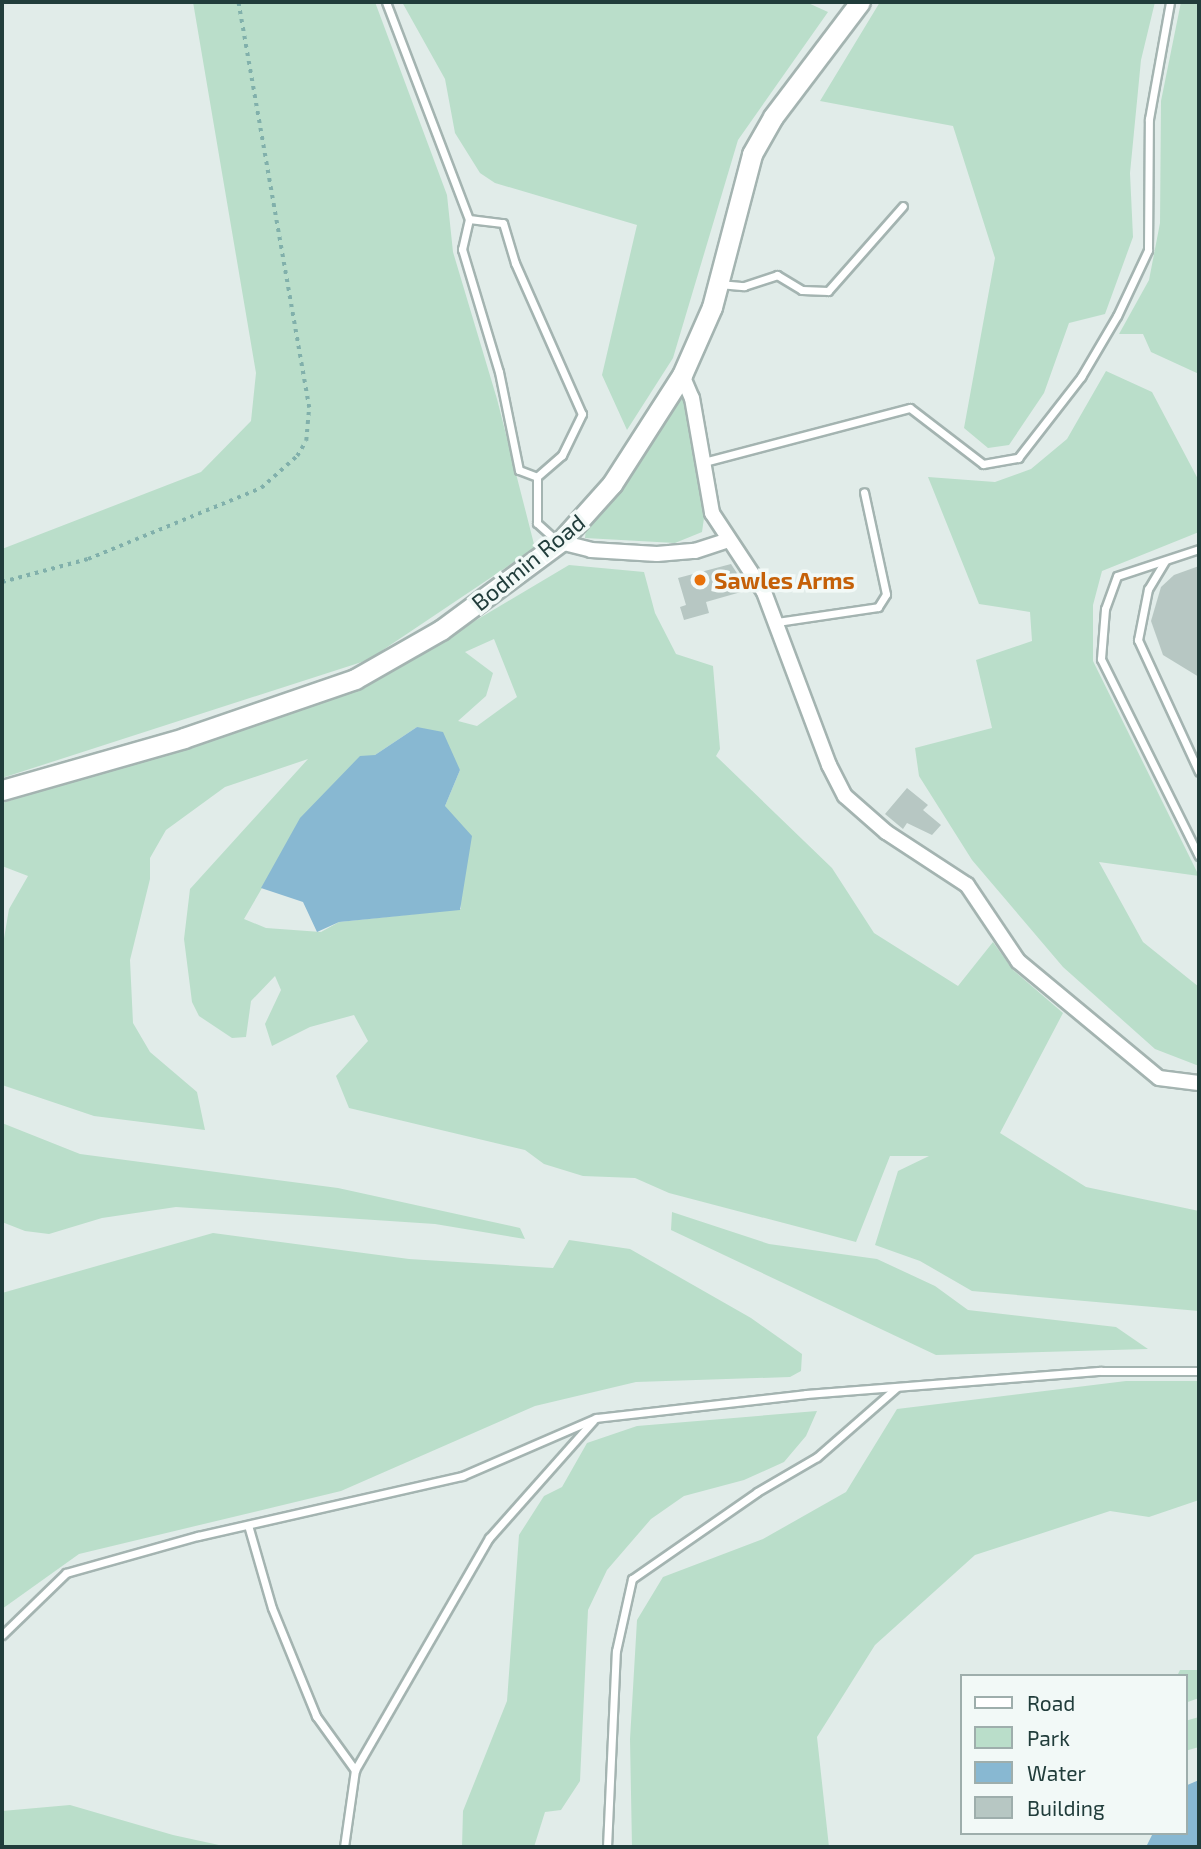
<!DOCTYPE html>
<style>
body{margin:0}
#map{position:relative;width:1201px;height:1849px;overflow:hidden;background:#e1ece9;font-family:"Exo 2",sans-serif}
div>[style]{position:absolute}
.green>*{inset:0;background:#badeca}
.water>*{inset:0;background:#88b8d2}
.building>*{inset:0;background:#b7c7c3}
.path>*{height:3.5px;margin-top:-1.75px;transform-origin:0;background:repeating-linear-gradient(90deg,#81b0ab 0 3.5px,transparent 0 8.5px)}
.roads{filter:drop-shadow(2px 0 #a4b4b1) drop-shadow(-2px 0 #a4b4b1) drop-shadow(0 2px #a4b4b1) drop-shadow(0 -2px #a4b4b1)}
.service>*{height:7px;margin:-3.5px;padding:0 3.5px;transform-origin:3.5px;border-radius:3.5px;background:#fff}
.minor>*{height:14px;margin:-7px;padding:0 7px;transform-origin:7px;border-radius:7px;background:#fff}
.secondary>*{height:19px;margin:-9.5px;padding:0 9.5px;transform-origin:9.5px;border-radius:9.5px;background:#fff}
.dots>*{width:19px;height:19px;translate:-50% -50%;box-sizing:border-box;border:4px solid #f2f9f7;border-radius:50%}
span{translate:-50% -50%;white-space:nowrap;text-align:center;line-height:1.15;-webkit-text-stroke:7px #f2f9f7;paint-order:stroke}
.street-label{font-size:23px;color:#213d3b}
.food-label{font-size:23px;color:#c56008;font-weight:700}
.left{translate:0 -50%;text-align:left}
.frame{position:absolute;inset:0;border:4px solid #213d3b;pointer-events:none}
.legend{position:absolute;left:960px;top:1674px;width:228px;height:161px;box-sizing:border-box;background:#f2f9f7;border:2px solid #9eaeac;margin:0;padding:9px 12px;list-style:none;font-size:21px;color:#213d3b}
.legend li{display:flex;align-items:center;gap:14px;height:35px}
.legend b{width:35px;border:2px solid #9eaeac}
</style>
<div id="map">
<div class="green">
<div style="clip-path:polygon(193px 2px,375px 2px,447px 195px,453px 252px,497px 399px,535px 548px,368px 660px,2px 778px,2px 549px,201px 472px,251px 421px,256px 373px)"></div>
<div style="clip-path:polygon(402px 2px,806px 2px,828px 12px,738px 140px,673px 358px,627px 430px,602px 375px,637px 225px,495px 183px,480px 173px,455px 133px,445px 79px)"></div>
<div style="clip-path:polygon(880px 2px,1155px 2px,1141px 60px,1130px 173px,1133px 237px,1105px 314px,1069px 323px,1044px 393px,1009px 445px,988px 448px,964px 428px,995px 258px,953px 126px,820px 101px)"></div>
<div style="clip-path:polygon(1181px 2px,1199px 2px,1199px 374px,1151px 352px,1143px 334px,1119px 334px,1149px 280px,1160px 223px,1161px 101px)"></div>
<div style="clip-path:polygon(1106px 371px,1152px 392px,1199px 481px,1199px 532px,1102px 571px,1093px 605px,1093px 661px,1199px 876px,1099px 862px,1143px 942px,1199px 987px,1199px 1066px,1155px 1049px,1063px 967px,972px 860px,919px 776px,915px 748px,992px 728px,976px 660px,1032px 641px,1030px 612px,979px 604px,928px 477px,995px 482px,1031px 469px,1067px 439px)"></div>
<div style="clip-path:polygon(689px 388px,707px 497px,702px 532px,675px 543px,585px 538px,586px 528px,621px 487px)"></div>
<div style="clip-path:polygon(evenodd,569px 565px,644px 572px,655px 613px,676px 654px,713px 666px,720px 749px,716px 756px,832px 868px,874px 933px,958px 986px,993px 942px,1013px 970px,1063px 1013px,1000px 1133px,1086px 1187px,1199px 1211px,1199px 1311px,972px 1291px,920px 1261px,875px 1245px,898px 1171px,929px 1156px,890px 1156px,856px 1242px,669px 1193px,635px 1178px,583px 1176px,544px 1164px,525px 1150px,349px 1108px,336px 1076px,368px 1041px,354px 1015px,310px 1027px,272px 1046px,265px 1024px,281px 990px,275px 976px,251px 1001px,246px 1037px,232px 1038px,199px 1016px,192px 1002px,184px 939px,190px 889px,308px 759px,225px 787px,166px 830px,150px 858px,150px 879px,130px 960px,133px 1023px,150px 1052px,197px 1092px,205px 1130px,94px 1116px,2px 1085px,2px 950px,9px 909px,28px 876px,2px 866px,2px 803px,208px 741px,369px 684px,569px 565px,494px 639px,517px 697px,477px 726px,458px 721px,486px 696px,493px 673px,465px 652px,494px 639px,569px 565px,417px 727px,460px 770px,445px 806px,461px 909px,339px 922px,321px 932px,266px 928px,244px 919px,276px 864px,375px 755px,417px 727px)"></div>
<div style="clip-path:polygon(2px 1123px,80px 1154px,338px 1188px,520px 1228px,525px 1239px,435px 1224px,176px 1207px,102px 1218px,49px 1234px,25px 1231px,2px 1222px)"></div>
<div style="clip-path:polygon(672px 1212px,769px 1244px,877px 1259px,935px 1286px,968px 1310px,1116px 1327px,1148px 1349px,936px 1355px,671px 1230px)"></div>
<div style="clip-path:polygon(213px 1233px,409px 1259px,553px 1268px,569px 1240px,630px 1249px,751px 1318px,802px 1354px,801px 1371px,790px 1377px,636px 1382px,535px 1406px,341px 1491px,79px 1554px,2px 1609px,2px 1293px)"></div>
<div style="clip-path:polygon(1126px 1381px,1199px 1381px,1199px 1500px,1149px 1517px,1110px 1511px,975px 1555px,875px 1645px,817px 1737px,829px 1847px,632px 1847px,630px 1739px,637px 1620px,663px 1577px,763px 1539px,846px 1492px,897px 1409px)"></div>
<div style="clip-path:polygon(817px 1411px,806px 1436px,784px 1462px,744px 1480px,684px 1496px,651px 1519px,607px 1570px,588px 1610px,580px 1781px,561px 1810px,545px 1812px,534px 1847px,462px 1847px,463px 1811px,507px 1701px,519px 1535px,544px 1496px,562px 1487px,587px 1443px,637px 1426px)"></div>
<div style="clip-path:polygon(1180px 1670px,1199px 1670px,1199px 1698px,1185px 1703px,1185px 1676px,1177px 1676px)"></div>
<div style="clip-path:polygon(1199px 1717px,1199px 1747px,1185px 1751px,1185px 1721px)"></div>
<div style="clip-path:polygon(70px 1805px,173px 1835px,228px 1847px,2px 1847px,2px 1811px)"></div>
</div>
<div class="water">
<div style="clip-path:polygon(417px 727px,443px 732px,460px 770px,445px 806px,472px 836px,460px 910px,339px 922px,317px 932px,303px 902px,261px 888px,300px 818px,360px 756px,375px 755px)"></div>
<div style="clip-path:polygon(1199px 1780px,1199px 1847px,1146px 1847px,1153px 1833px,1185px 1833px,1185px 1786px)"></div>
</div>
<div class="building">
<div style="clip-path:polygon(731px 564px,748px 590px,706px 602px,709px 613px,684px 620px,680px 607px,686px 605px,678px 578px)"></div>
<div style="clip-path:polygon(1199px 566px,1199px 677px,1163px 655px,1151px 621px,1161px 587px,1174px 575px)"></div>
<div style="clip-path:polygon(907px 788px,928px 805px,923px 810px,941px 825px,932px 835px,907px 823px,903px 829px,885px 814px)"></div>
</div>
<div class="path">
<div style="left:2px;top:582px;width:89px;rotate:-15deg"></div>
<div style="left:88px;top:559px;width:187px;rotate:-22.3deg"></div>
<div style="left:261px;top:488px;width:48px;rotate:-41.6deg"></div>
<div style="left:297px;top:456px;width:17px;rotate:-59deg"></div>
<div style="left:306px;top:441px;width:33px;rotate:-85deg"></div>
<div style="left:309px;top:408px;width:412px;rotate:-99.9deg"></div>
</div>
<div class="roads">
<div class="service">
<div style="left:386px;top:2px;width:232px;rotate:69.1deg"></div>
<div style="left:469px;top:219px;width:31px;rotate:103deg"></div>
<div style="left:462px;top:249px;width:128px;rotate:73.3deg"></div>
<div style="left:499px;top:372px;width:100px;rotate:78.5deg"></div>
<div style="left:519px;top:470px;width:19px;rotate:21deg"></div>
<div style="left:469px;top:219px;width:34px;rotate:7deg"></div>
<div style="left:503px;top:223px;width:42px;rotate:73.3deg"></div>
<div style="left:515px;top:263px;width:165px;rotate:66.1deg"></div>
<div style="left:582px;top:414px;width:46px;rotate:116deg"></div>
<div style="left:562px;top:455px;width:33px;rotate:139deg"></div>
<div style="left:537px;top:477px;width:46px;rotate:90deg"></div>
<div style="left:537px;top:523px;width:25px;rotate:42deg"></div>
<div style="left:719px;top:284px;width:25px;rotate:5deg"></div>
<div style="left:744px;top:286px;width:35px;rotate:-18deg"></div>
<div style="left:777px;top:275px;width:29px;rotate:31deg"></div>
<div style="left:802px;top:290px;width:26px;rotate:2deg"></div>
<div style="left:828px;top:291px;width:113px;rotate:-48.6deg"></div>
<div style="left:704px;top:462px;width:213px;rotate:-14.7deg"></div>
<div style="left:910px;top:408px;width:92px;rotate:37.5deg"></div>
<div style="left:983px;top:464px;width:36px;rotate:-10deg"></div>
<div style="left:1018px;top:458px;width:103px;rotate:-52.1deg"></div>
<div style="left:1081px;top:377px;width:71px;rotate:-59.5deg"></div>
<div style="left:1117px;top:316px;width:73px;rotate:-64.8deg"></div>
<div style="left:1148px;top:250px;width:131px;rotate:-89.6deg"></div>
<div style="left:1149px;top:119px;width:119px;rotate:-79.8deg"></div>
<div style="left:1199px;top:549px;width:86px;rotate:161.8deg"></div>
<div style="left:1117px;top:576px;width:35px;rotate:110deg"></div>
<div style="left:1105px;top:609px;width:50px;rotate:94.6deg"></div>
<div style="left:1101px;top:659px;width:220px;rotate:63.6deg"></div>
<div style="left:1165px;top:561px;width:33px;rotate:121deg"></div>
<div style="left:1148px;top:589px;width:52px;rotate:101.1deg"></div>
<div style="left:1138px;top:640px;width:145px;rotate:65.2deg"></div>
<div style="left:777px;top:622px;width:102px;rotate:-8.4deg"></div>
<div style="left:878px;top:607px;width:15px;rotate:-58deg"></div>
<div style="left:886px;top:594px;width:104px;rotate:-102.2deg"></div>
<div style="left:248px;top:1525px;width:86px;rotate:73.9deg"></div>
<div style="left:272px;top:1608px;width:117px;rotate:67.8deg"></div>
<div style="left:316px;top:1716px;width:67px;rotate:54.2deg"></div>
<div style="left:2px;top:1635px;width:89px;rotate:-44.1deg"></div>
<div style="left:66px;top:1573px;width:137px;rotate:-15.7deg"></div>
<div style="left:198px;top:1536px;width:271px;rotate:-12.8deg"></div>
<div style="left:462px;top:1476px;width:146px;rotate:-23.4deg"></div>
<div style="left:596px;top:1418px;width:211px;rotate:-6.5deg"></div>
<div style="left:806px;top:1394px;width:296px;rotate:-4.5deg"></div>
<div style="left:1101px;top:1371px;width:98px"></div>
<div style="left:344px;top:1847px;width:78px;rotate:-81.9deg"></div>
<div style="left:355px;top:1770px;width:268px;rotate:-60deg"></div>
<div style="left:489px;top:1538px;width:157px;rotate:-48.4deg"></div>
<div style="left:607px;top:1847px;width:196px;rotate:-87.4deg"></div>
<div style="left:616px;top:1651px;width:74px;rotate:-77.5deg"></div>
<div style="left:632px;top:1579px;width:152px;rotate:-34.8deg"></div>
<div style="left:757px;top:1492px;width:69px;rotate:-30.3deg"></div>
<div style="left:817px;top:1457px;width:105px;rotate:-41.1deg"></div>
</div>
<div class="minor">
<div style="left:682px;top:375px;width:25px;rotate:67deg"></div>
<div style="left:692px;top:398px;width:117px;rotate:80.1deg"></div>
<div style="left:712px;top:513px;width:95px;rotate:56.6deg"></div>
<div style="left:764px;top:592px;width:185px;rotate:69.4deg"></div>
<div style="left:829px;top:765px;width:35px;rotate:63deg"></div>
<div style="left:845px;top:796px;width:55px;rotate:41.3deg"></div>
<div style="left:886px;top:832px;width:97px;rotate:33.2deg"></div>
<div style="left:967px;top:885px;width:92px;rotate:56.1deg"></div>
<div style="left:1018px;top:961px;width:183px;rotate:39.7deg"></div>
<div style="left:1159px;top:1078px;width:40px;rotate:7.1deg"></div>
<div style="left:560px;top:542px;width:32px;rotate:14deg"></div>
<div style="left:591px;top:550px;width:66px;rotate:3.5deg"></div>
<div style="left:657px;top:554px;width:38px;rotate:-5deg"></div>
<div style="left:695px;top:551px;width:35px;rotate:-18deg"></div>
</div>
<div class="secondary">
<div style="left:2px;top:790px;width:189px;rotate:-15.9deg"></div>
<div style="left:184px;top:738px;width:181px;rotate:-19deg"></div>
<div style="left:355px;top:679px;width:99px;rotate:-29.7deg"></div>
<div style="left:441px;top:630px;width:148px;rotate:-36.5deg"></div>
<div style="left:560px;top:542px;width:78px;rotate:-48.1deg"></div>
<div style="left:612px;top:484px;width:130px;rotate:-57.3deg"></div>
<div style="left:682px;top:375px;width:74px;rotate:-66.2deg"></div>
<div style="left:712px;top:307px;width:158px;rotate:-75.3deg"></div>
<div style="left:752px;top:154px;width:43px;rotate:-60.4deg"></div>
<div style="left:773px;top:117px;width:144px;rotate:-52.9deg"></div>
</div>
</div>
<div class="dots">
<div style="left:700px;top:580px;background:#e8710a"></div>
</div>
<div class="street-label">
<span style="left:528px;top:562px;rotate:-39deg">Bodmin Road</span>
</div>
<div class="food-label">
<span class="left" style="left:714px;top:580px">Sawles Arms</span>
</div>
<div class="frame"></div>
<ul class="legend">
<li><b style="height:9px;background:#fff"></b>Road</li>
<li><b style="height:19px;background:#badeca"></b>Park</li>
<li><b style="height:19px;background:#88b8d2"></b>Water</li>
<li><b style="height:19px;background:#b7c7c3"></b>Building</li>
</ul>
</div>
